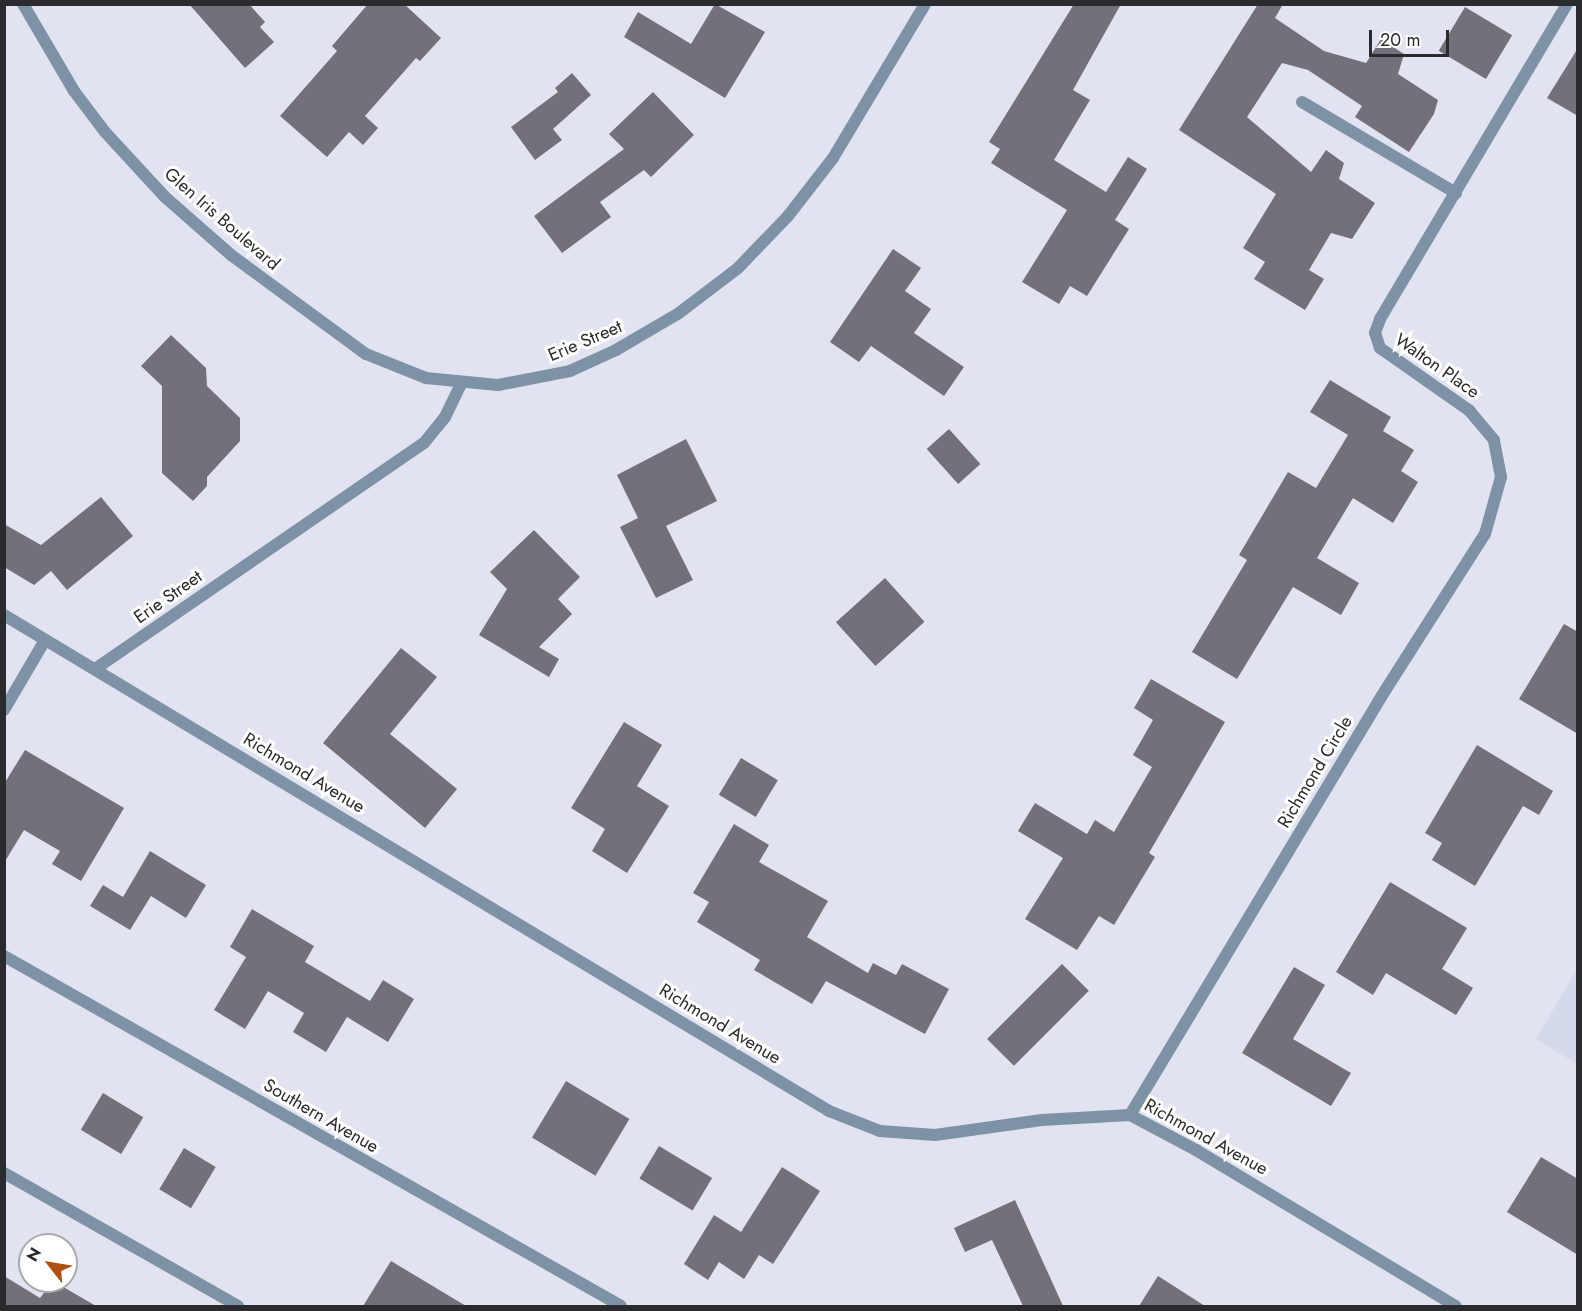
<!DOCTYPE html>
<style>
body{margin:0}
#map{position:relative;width:1582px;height:1311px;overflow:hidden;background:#e1e4f0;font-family:Jost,sans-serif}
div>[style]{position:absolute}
.built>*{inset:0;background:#d4d9ec}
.building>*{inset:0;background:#73707a;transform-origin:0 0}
.service>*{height:12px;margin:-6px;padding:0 6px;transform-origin:6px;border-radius:6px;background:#7d92a5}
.minor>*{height:12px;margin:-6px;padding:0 6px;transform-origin:6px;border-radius:6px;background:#7d92a5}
.tertiary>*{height:12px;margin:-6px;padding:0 6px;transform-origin:6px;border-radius:6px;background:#7d92a5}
span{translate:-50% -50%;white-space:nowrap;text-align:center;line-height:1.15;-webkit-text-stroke:6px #fff;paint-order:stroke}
.street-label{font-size:18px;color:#2a2b2f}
.frame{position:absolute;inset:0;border:6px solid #2a2b2f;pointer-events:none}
.north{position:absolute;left:18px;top:1233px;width:60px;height:60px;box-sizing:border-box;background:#fff;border:2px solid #aaaaac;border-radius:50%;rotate:301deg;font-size:16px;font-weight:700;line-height:24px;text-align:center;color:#2a2b2f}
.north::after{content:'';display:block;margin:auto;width:21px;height:27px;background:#b04f10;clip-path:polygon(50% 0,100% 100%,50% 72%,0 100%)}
.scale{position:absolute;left:1369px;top:30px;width:80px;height:27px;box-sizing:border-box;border:3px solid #2a2b2f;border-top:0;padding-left:8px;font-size:18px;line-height:21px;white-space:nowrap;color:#2a2b2f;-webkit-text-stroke:4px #fff;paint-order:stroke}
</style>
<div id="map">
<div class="built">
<div style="clip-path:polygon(1577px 969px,1577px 1064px,1536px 1039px)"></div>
</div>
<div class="building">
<div style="clip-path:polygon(189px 4px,249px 4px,265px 22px,260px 27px,274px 42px,245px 68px)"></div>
<div style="clip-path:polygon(368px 4px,404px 4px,441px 38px,420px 61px,416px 58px,365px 116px,378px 128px,363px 145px,349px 132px,327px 157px,280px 116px,337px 51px,332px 46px)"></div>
<div style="clip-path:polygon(715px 4px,765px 32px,725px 98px,624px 37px,638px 12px,691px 44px)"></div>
<div style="clip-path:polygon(1074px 4px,1121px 4px,1073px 90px,1090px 100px,1054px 160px,1106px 192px,1128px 157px,1147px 169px,1115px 220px,1129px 229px,1087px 296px,1070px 286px,1059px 304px,1022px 282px,1067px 210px,991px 163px,1000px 149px,989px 142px)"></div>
<div style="clip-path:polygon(1258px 4px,1283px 4px,1275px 18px,1324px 51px,1366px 63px,1381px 39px,1404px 54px,1398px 74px,1438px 100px,1434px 114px,1409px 152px,1355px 117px,1362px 106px,1308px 70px,1282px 63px,1247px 117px,1311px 172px,1326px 150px,1344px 163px,1339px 179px,1375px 203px,1352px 239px,1331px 233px,1309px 270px,1324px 279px,1305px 310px,1254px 279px,1265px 262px,1243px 248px,1276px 194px,1179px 130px)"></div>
<div style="left:1465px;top:7px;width:55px;height:51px;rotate:31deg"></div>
<div style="clip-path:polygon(1578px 48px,1578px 116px,1547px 98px)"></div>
<div style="clip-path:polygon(572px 73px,591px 95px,553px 129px,562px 140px,535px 160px,511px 127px,558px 92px,555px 88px)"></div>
<div style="clip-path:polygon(653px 92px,694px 135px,651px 177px,644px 170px,600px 202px,611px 217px,562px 253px,534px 216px,624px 149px,609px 134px)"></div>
<div style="clip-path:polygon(893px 249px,921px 268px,905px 291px,931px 309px,914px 333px,964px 367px,944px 396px,871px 346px,859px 362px,830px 342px)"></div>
<div style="clip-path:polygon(171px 335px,206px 368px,207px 386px,240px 418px,240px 441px,207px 477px,207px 486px,193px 501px,162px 473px,162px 386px,141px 366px)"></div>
<div style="clip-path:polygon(1330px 380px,1391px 417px,1383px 431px,1414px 450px,1401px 471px,1418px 482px,1393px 523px,1353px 498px,1317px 558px,1359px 583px,1341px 615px,1293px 587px,1237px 679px,1192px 652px,1247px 560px,1239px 555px,1288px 472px,1316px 488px,1348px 435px,1310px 412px)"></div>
<div style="left:949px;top:429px;width:47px;height:30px;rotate:48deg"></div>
<div style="clip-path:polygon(686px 439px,717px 501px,666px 526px,693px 580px,656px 598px,620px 527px,638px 518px,617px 475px)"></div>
<div style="clip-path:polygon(101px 497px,133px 536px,67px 590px,51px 571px,34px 585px,4px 567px,4px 524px,41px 545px)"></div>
<div style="clip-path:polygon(534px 530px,580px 577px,558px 599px,572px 614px,539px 647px,559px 659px,549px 677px,479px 635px,507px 589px,490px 572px)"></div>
<div style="left:885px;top:578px;width:59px;height:66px;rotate:48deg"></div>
<div style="clip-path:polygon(1564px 624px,1578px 632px,1578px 734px,1519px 699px)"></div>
<div style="clip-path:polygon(401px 648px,437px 677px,390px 734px,457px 789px,425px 828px,323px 743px)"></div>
<div style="clip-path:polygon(1151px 679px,1225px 722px,1149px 853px,1155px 857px,1114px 925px,1099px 916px,1077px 950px,1025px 919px,1063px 858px,1018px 831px,1035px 803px,1087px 834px,1095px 820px,1114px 832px,1152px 767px,1133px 755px,1153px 720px,1134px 708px)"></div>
<div style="clip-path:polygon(624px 722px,662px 745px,637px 786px,669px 806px,627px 873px,592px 851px,605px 829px,571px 808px)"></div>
<div style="clip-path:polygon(1477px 745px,1553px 791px,1539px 815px,1523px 806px,1475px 886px,1432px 860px,1442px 843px,1425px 833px)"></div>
<div style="clip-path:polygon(25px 750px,124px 808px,81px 881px,52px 864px,60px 851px,24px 830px,4px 863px,4px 784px)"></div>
<div style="left:741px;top:758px;width:43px;height:43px;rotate:31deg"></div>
<div style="clip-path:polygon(734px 824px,769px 845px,759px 862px,828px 901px,807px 937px,868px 973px,873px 963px,896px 975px,902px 964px,949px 989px,925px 1034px,826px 981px,812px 1004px,754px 970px,760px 960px,697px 922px,709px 902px,693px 893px)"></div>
<div style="clip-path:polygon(150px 851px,206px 885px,186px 918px,151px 896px,130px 930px,90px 906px,103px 885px,123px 897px)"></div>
<div style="clip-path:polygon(1390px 882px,1467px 928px,1442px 969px,1473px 988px,1456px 1015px,1386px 973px,1373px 995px,1336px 972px)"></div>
<div style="clip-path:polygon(252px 909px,314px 946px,305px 962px,370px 1001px,383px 980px,414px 999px,388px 1042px,347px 1017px,326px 1052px,293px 1032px,304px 1013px,268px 991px,245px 1029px,214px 1010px,246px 957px,230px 947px)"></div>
<div style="left:1062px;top:964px;width:38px;height:106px;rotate:45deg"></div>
<div style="clip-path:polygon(1294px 967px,1325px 985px,1293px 1039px,1351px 1073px,1331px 1106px,1242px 1053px)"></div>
<div style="left:566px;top:1081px;width:74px;height:66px;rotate:31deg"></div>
<div style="left:103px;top:1093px;width:47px;height:43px;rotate:31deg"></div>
<div style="left:659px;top:1146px;width:62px;height:38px;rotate:31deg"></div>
<div style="left:184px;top:1148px;width:37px;height:48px;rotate:31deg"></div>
<div style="clip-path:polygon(1541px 1157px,1578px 1179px,1578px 1255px,1507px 1212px)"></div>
<div style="clip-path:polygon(782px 1167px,820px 1191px,773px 1264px,759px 1255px,744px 1279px,719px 1262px,708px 1280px,684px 1264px,714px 1215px,741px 1232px)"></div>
<div style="clip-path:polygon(1015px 1200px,1063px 1306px,1023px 1306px,992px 1240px,965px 1252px,954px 1228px)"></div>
<div style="clip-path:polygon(391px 1261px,466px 1306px,363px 1306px)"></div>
<div style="clip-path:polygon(4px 1276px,40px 1298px,53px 1281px,96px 1306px,4px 1306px)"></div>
<div style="clip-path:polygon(1158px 1276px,1205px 1306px,1139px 1306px)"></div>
</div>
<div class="service">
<div style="left:4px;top:1173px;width:269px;rotate:29.6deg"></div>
</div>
<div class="minor">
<div style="left:23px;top:4px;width:101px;rotate:59.6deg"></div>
<div style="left:74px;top:91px;width:51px;rotate:52.9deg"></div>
<div style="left:105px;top:132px;width:88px;rotate:47.3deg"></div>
<div style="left:165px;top:197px;width:88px;rotate:41.3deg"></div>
<div style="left:231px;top:255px;width:167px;rotate:36.3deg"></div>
<div style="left:366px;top:354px;width:65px;rotate:21.8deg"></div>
<div style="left:426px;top:378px;width:72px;rotate:5.6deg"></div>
<div style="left:498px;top:385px;width:73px;rotate:-11deg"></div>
<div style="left:570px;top:371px;width:51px;rotate:-24.5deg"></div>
<div style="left:616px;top:350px;width:73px;rotate:-30.4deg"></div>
<div style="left:679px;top:313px;width:74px;rotate:-37.3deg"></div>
<div style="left:738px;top:268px;width:72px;rotate:-46.1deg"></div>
<div style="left:788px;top:216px;width:73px;rotate:-52.2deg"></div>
<div style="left:833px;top:158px;width:179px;rotate:-59.1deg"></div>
<div style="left:1302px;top:102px;width:179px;rotate:30.6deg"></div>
<div style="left:4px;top:615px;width:963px;rotate:31.01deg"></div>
<div style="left:829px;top:1111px;width:55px;rotate:21.4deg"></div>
<div style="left:880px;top:1131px;width:55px;rotate:4.2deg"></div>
<div style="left:935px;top:1135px;width:108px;rotate:-8deg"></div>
<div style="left:1042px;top:1120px;width:88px;rotate:-3.3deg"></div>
<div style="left:1130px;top:1115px;width:75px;rotate:27.9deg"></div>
<div style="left:1196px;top:1150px;width:303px;rotate:31deg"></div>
<div style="left:95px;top:669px;width:399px;rotate:-34.5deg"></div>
<div style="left:424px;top:443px;width:33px;rotate:-51deg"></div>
<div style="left:445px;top:417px;width:37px;rotate:-64deg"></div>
<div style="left:4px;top:710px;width:81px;rotate:-59.6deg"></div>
<div style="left:1130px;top:1115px;width:488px;rotate:-59deg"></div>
<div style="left:1381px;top:697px;width:193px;rotate:-57.5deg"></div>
<div style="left:1485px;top:534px;width:59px;rotate:-74.3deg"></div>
<div style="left:1501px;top:477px;width:38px;rotate:-101deg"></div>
<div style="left:1494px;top:440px;width:38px;rotate:-130deg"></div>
<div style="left:1470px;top:411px;width:110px;rotate:-145deg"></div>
<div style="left:1380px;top:348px;width:16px;rotate:-108deg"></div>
<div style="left:1375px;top:333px;width:15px;rotate:-70deg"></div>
<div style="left:1380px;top:319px;width:366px;rotate:-59.3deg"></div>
</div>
<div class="tertiary">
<div style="left:4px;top:956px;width:709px;rotate:29.56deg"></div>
</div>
<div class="street-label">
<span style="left:222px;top:219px;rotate:41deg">Glen Iris Boulevard</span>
<span style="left:585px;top:341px;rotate:-23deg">Erie Street</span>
<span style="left:1437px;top:366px;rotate:35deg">Walton Place</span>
<span style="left:168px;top:597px;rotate:-35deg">Erie Street</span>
<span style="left:1315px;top:772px;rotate:-59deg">Richmond Circle</span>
<span style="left:304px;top:773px;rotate:31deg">Richmond Avenue</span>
<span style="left:720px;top:1024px;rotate:31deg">Richmond Avenue</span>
<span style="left:321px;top:1116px;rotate:30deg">Southern Avenue</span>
<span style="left:1206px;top:1137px;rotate:29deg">Richmond Avenue</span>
</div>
<div class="frame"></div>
<div class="north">N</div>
<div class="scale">20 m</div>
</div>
